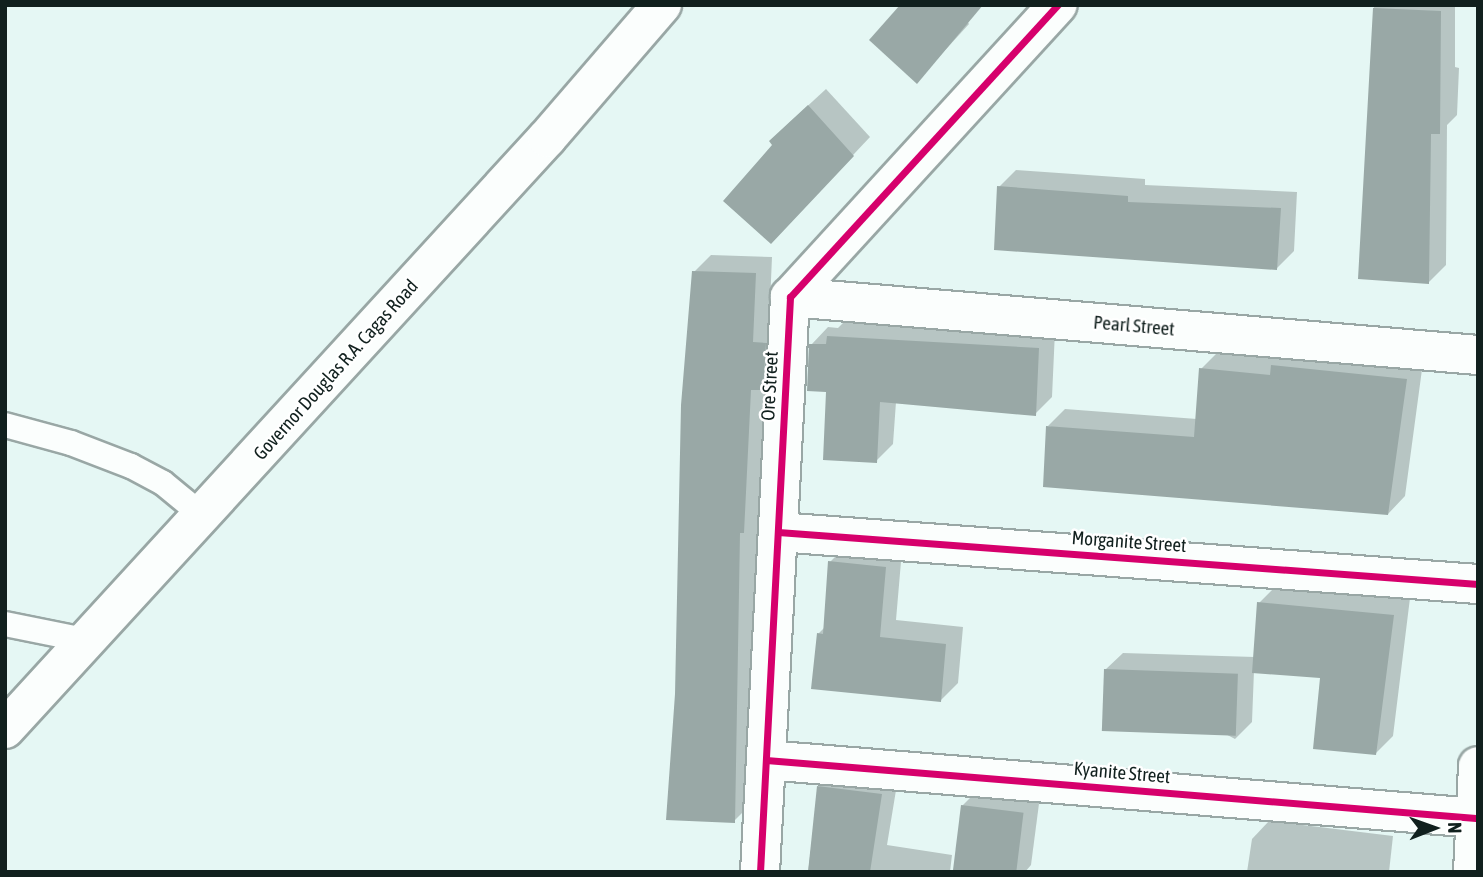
<!DOCTYPE html>
<style>
body{margin:0}
#map{position:relative;width:1483px;height:877px;overflow:hidden;background:#e5f7f4;font-family:"Asap Condensed",sans-serif}
div>[style]{position:absolute}
.shadow>*{inset:0;background:#0003}
.building>*{inset:0;background:#99a8a6;transform-origin:0 0}
.roads{filter:drop-shadow(2px 0 #99a7a5) drop-shadow(-2px 0 #99a7a5) drop-shadow(0 2px #99a7a5) drop-shadow(0 -2px #99a7a5)}
.service>*{height:24px;margin:-12px;padding:0 12px;transform-origin:12px;border-radius:12px;background:#fbfefd}
.minor>*{height:38px;margin:-19px;padding:0 19px;transform-origin:19px;border-radius:19px;background:#fbfefd}
.primary>*{height:38px;margin:-19px;padding:0 19px;transform-origin:19px;border-radius:19px;background:#fbfefd}
.cycleway>*{height:7px;margin:-3.5px;padding:0 3.5px;transform-origin:3.5px;border-radius:3.5px;background:#d6006c}
span{translate:-50% -50%;white-space:nowrap;text-align:center;line-height:1.15;-webkit-text-stroke:5px #fff;paint-order:stroke}
.street-label{font-size:19px;color:#11201e}
.frame{position:absolute;inset:0;border:7px solid #11201e;pointer-events:none}
.north{position:absolute;left:1399px;top:793px;width:70px;height:70px;-webkit-text-stroke:5px #fff;paint-order:stroke;rotate:89deg;font-size:19px;font-weight:700;line-height:28px;text-align:center;color:#11201e}
.north::after{content:'';display:block;margin:auto;width:24px;height:32px;background:#11201e;clip-path:polygon(50% 0,100% 100%,50% 72%,0 100%)}
</style>
<div id="map">
<div class="shadow">
<div style="clip-path:polygon(1374px 5px,1455px 5px,1455px 67px,1459px 68px,1457px 115px,1447px 125px,1446px 265px,1429px 282px,1360px 278px)"></div>
<div style="clip-path:polygon(967px 21px,969px 24px,917px 81px)"></div>
<div style="clip-path:polygon(826px 89px,870px 137px,788px 224px,775px 145px,788px 124px)"></div>
<div style="clip-path:polygon(1016px 170px,1145px 179px,1145px 185px,1297px 192px,1294px 251px,1276px 269px,999px 187px)"></div>
<div style="clip-path:polygon(711px 255px,772px 257px,761px 514px,757px 518px,757px 655px,751px 661px,751px 804px,734px 821px,676px 694px,694px 272px)"></div>
<div style="clip-path:polygon(846px 320px,1055px 331px,1052px 397px,1035px 414px,896px 402px,893px 444px,876px 461px,828px 390px,811px 345px,828px 327px,838px 328px)"></div>
<div style="clip-path:polygon(1218px 352px,1423px 362px,1405px 496px,1388px 514px,1048px 426px,1065px 409px,1197px 419px,1201px 369px)"></div>
<div style="clip-path:polygon(847px 545px,902px 550px,896px 620px,963px 627px,958px 683px,940px 701px,818px 634px,825px 627px,830px 562px)"></div>
<div style="clip-path:polygon(1276px 586px,1410px 598px,1393px 736px,1376px 753px,1322px 677px,1254px 671px,1252px 722px,1235px 739px,1105px 670px,1123px 653px,1255px 657px,1259px 603px)"></div>
<div style="clip-path:polygon(836px 770px,898px 778px,887px 845px,952px 855px,950px 872px,808px 872px,819px 787px)"></div>
<div style="clip-path:polygon(979px 789px,1040px 796px,1031px 865px,1025px 872px,955px 872px,962px 806px)"></div>
<div style="clip-path:polygon(1269px 821px,1393px 836px,1389px 872px,1247px 872px,1252px 839px)"></div>
</div>
<div class="building">
<div style="clip-path:polygon(900px 5px,983px 5px,917px 84px,869px 40px)"></div>
<div style="clip-path:polygon(1373px 8px,1441px 11px,1440px 134px,1431px 134px,1429px 284px,1358px 279px)"></div>
<div style="clip-path:polygon(808px 105px,854px 156px,771px 244px,723px 201px,772px 145px,769px 141px)"></div>
<div style="clip-path:polygon(997px 186px,1128px 196px,1128px 202px,1281px 208px,1277px 270px,994px 250px)"></div>
<div style="clip-path:polygon(692px 271px,756px 273px,753px 342px,766px 343px,763px 390px,751px 390px,744px 533px,740px 533px,735px 823px,666px 820px,675px 694px,681px 405px)"></div>
<div style="clip-path:polygon(827px 336px,1039px 348px,1036px 416px,880px 402px,877px 463px,823px 460px,826px 392px,807px 391px,809px 344px,826px 344px)"></div>
<div style="clip-path:polygon(1271px 365px,1407px 379px,1388px 515px,1043px 487px,1046px 426px,1194px 437px,1199px 368px,1270px 375px)"></div>
<div style="clip-path:polygon(828px 561px,886px 567px,880px 637px,946px 644px,941px 702px,811px 689px,817px 633px,823px 634px)"></div>
<div style="clip-path:polygon(1257px 602px,1394px 615px,1376px 755px,1313px 749px,1320px 678px,1252px 673px)"></div>
<div style="left:1104px;top:669px;width:134px;height:62px;rotate:2deg"></div>
<div style="clip-path:polygon(817px 786px,882px 794px,870px 872px,808px 872px)"></div>
<div style="left:961px;top:805px;width:63px;height:67px;rotate:7deg"></div>
</div>
<div class="roads">
<div class="service">
<div style="left:5px;top:425px;width:68px;rotate:15.3deg"></div>
<div style="left:71px;top:443px;width:64px;rotate:21deg"></div>
<div style="left:131px;top:466px;width:36px;rotate:28deg"></div>
<div style="left:163px;top:483px;width:52px;rotate:39.5deg"></div>
<div style="left:5px;top:624px;width:86px;rotate:11.4deg"></div>
</div>
<div class="minor">
<div style="left:790px;top:297px;width:690px;rotate:4.82deg"></div>
<div style="left:778px;top:532px;width:702px;rotate:4.25deg"></div>
<div style="left:766px;top:760px;width:712px;rotate:4.67deg"></div>
<div style="left:760px;top:872px;width:576px;rotate:-87.01deg"></div>
<div style="left:790px;top:297px;width:396px;rotate:-47.5deg"></div>
<div style="left:1473px;top:872px;width:106px;rotate:-87.3deg"></div>
</div>
<div class="primary">
<div style="left:5px;top:729px;width:802px;rotate:-47.48deg"></div>
<div style="left:547px;top:138px;width:176px;rotate:-49.2deg"></div>
</div>
</div>
<div class="cycleway">
<div style="left:778px;top:532px;width:702px;rotate:4.25deg"></div>
<div style="left:766px;top:760px;width:712px;rotate:4.67deg"></div>
<div style="left:760px;top:872px;width:576px;rotate:-87.01deg"></div>
<div style="left:790px;top:297px;width:396px;rotate:-47.5deg"></div>
</div>
<div class="street-label">
<span style="left:1134px;top:326px;rotate:5deg">Pearl Street</span>
<span style="left:336px;top:370px;rotate:-48deg">Governor Douglas R.A. Cagas Road</span>
<span style="left:770px;top:386px;rotate:-87deg">Ore Street</span>
<span style="left:1129px;top:542px;rotate:4deg">Morganite Street</span>
<span style="left:1122px;top:773px;rotate:5deg">Kyanite Street</span>
</div>
<div class="frame"></div>
<div class="north">N</div>
</div>
